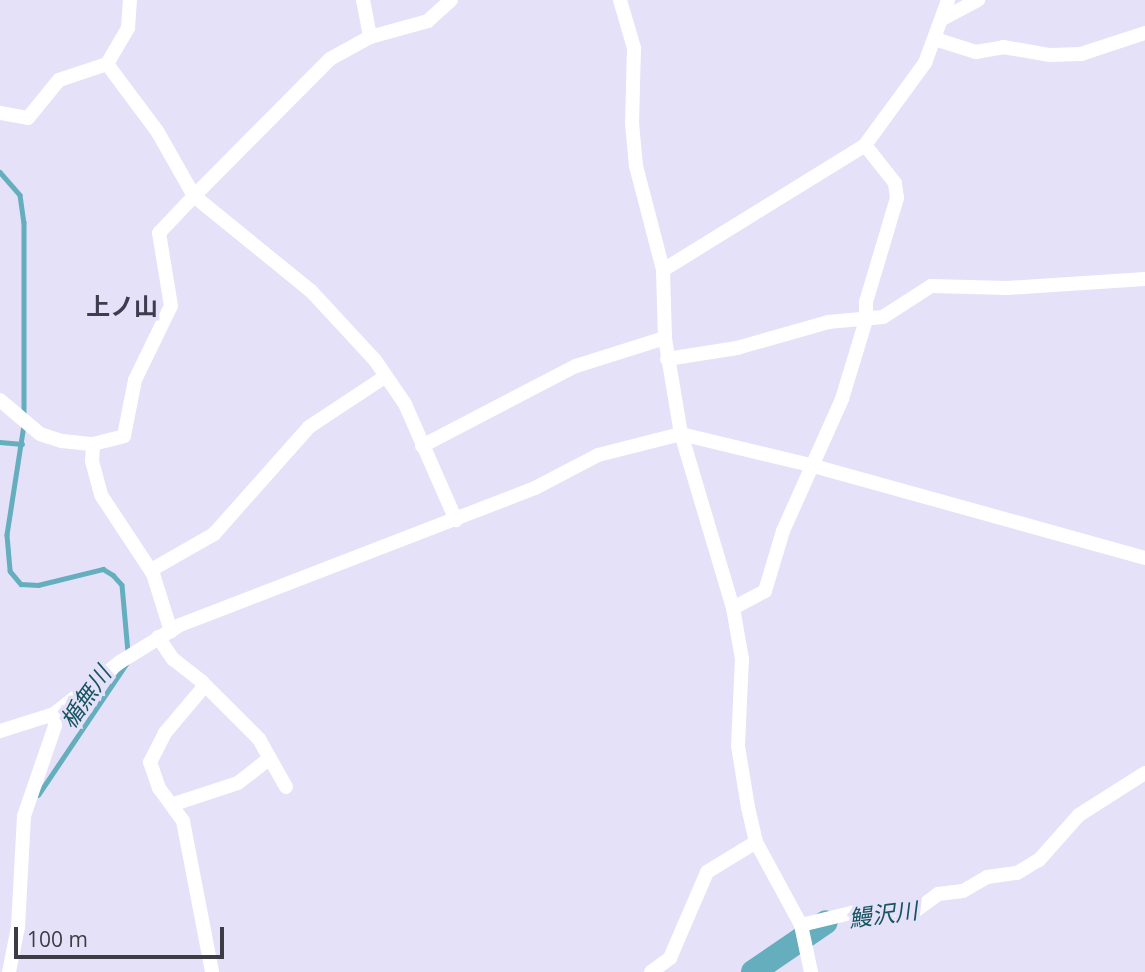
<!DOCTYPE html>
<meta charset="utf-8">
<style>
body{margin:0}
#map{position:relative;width:1145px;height:972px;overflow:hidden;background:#e5e1f8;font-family:"Open Sans","Noto Sans JP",sans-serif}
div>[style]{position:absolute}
.stream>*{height:4.5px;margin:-2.25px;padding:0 2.25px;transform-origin:2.25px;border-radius:2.25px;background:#65aebe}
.river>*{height:24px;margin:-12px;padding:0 12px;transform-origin:12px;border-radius:12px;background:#65aebe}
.minor>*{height:14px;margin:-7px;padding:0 7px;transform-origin:7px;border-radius:7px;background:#fff}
span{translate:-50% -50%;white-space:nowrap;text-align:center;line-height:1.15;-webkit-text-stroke:7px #e5e1f8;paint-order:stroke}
.water-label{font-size:23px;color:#155460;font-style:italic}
.quarter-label{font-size:24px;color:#3f3c4e;font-weight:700}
.scale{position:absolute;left:14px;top:927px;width:210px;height:32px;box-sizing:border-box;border:4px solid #3d3c45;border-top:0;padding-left:9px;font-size:21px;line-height:24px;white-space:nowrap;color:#3d3c45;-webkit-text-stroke:5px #e5e1f8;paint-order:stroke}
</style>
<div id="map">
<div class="stream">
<div style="left:0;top:172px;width:30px;rotate:49deg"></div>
<div style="left:20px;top:195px;width:27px;rotate:82deg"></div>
<div style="left:24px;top:222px;width:194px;rotate:90deg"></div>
<div style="left:24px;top:425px;width:111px;rotate:98.8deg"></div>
<div style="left:7px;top:535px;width:36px;rotate:85deg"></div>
<div style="left:10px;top:571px;width:17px;rotate:50deg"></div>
<div style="left:21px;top:584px;width:17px;rotate:3deg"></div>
<div style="left:38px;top:585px;width:67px;rotate:-13.8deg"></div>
<div style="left:103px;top:569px;width:12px;rotate:31deg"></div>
<div style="left:113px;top:575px;width:13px;rotate:48deg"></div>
<div style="left:122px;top:585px;width:67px;rotate:84.9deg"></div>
<div style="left:0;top:442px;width:22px;rotate:5deg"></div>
<div style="left:38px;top:795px;width:161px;rotate:-56.1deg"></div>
</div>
<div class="river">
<div style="left:753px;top:972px;width:88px;rotate:-34.4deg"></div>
</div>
<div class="minor">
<div style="left:363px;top:0;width:38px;rotate:79deg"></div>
<div style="left:451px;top:0;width:31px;rotate:138deg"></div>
<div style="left:428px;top:21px;width:60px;rotate:164.6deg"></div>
<div style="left:370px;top:37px;width:46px;rotate:151.2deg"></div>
<div style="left:330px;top:59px;width:193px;rotate:134.8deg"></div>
<div style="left:194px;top:196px;width:151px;rotate:39.1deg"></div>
<div style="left:311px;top:291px;width:94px;rotate:47.2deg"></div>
<div style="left:375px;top:360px;width:53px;rotate:55.7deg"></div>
<div style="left:405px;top:404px;width:127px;rotate:66.3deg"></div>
<div style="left:620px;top:0;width:50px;rotate:73.7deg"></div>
<div style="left:634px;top:48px;width:75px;rotate:91.5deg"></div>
<div style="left:632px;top:123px;width:43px;rotate:84.7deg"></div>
<div style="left:636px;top:166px;width:107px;rotate:75.4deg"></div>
<div style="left:942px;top:19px;width:41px;rotate:-27.8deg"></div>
<div style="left:935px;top:39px;width:43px;rotate:17.6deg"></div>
<div style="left:976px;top:52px;width:27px;rotate:-10deg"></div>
<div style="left:1003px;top:47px;width:48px;rotate:9.7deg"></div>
<div style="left:1050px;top:55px;width:31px;rotate:-2deg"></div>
<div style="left:1081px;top:54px;width:67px;rotate:-18.2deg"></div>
<div style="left:0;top:113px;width:28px;rotate:10deg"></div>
<div style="left:28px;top:118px;width:49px;rotate:-50.8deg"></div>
<div style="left:59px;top:80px;width:51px;rotate:-18.4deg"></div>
<div style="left:107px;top:64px;width:42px;rotate:-59.7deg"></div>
<div style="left:128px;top:28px;width:28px;rotate:-86deg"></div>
<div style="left:667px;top:359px;width:71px;rotate:-8.9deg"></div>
<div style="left:737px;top:348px;width:95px;rotate:-15.9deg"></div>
<div style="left:828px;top:322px;width:55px;rotate:-5.2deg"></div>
<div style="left:883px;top:317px;width:57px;rotate:-32.9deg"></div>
<div style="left:931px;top:286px;width:76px;rotate:1.5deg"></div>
<div style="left:1007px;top:288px;width:138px;rotate:-3.7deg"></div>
<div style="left:0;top:400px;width:52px;rotate:40.4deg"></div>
<div style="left:40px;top:434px;width:23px;rotate:18deg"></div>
<div style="left:62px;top:441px;width:31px;rotate:6deg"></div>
<div style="left:93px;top:444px;width:32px;rotate:-14deg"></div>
<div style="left:124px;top:436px;width:57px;rotate:-78.9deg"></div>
<div style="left:135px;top:380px;width:82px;rotate:-64.1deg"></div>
<div style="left:171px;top:306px;width:74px;rotate:-99.3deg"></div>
<div style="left:159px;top:233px;width:51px;rotate:-46.6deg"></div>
<div style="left:194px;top:196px;width:75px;rotate:-119.6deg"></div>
<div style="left:157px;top:131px;width:84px;rotate:-126.7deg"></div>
<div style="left:93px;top:444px;width:17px;rotate:93deg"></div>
<div style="left:92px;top:461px;width:35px;rotate:75deg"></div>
<div style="left:101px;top:495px;width:95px;rotate:56.6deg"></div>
<div style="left:153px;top:574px;width:60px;rotate:72.5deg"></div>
<div style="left:422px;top:446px;width:174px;rotate:-27.5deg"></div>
<div style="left:576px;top:366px;width:93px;rotate:-17.5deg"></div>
<div style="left:151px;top:570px;width:73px;rotate:-29.7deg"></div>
<div style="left:214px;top:534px;width:143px;rotate:-48.4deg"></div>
<div style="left:309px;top:427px;width:92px;rotate:-33.5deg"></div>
<div style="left:733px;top:608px;width:36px;rotate:-28deg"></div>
<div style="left:765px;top:591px;width:63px;rotate:-73.3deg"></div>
<div style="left:783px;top:531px;width:145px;rotate:-65.9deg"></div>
<div style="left:842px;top:399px;width:83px;rotate:-73.1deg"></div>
<div style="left:866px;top:320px;width:18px;rotate:-90deg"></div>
<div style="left:866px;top:302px;width:109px;rotate:-73.4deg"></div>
<div style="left:897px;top:198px;width:15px;rotate:-98deg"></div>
<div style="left:895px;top:183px;width:48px;rotate:-128.3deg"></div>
<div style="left:158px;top:637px;width:27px;rotate:56deg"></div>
<div style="left:173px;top:659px;width:37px;rotate:38deg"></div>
<div style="left:202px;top:682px;width:7px;rotate:90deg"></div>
<div style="left:202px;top:689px;width:57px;rotate:130.1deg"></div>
<div style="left:165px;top:733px;width:33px;rotate:117deg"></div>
<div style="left:150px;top:762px;width:28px;rotate:71deg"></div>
<div style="left:159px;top:788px;width:41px;rotate:54deg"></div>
<div style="left:183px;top:821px;width:154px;rotate:79.1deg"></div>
<div style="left:202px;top:682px;width:81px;rotate:45deg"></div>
<div style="left:259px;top:739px;width:55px;rotate:60.6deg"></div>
<div style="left:0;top:731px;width:57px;rotate:-17.5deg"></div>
<div style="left:54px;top:714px;width:84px;rotate:-38.2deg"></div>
<div style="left:120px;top:662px;width:70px;rotate:-31.7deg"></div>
<div style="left:180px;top:625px;width:381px;rotate:-21.1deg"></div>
<div style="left:535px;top:488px;width:71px;rotate:-27.6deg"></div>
<div style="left:598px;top:455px;width:86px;rotate:-14.2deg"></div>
<div style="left:681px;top:434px;width:133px;rotate:13.5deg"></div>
<div style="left:810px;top:465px;width:348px;rotate:15.5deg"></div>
<div style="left:174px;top:804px;width:67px;rotate:-18.2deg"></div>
<div style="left:238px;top:783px;width:39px;rotate:-38deg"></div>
<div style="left:801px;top:925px;width:64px;rotate:-13.6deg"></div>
<div style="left:863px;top:910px;width:52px;rotate:1.1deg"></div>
<div style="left:915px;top:911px;width:29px;rotate:-36deg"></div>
<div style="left:938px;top:894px;width:25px;rotate:-7deg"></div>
<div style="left:963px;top:891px;width:28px;rotate:-30deg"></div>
<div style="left:987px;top:877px;width:30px;rotate:-8deg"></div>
<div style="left:1017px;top:873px;width:26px;rotate:-31deg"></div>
<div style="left:1039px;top:860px;width:60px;rotate:-48.4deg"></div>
<div style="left:1079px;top:815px;width:78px;rotate:-32.5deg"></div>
<div style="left:9px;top:972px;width:46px;rotate:-78.7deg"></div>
<div style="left:18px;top:927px;width:111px;rotate:-86.9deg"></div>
<div style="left:24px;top:816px;width:95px;rotate:-71deg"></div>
<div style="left:55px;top:726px;width:12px;rotate:-95deg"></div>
<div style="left:651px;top:972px;width:24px;rotate:-36deg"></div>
<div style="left:670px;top:958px;width:94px;rotate:-66.7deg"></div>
<div style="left:707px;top:872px;width:57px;rotate:-31.5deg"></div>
<div style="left:811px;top:972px;width:48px;rotate:-102deg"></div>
<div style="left:801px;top:925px;width:94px;rotate:-118.5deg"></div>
<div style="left:756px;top:842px;width:36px;rotate:-103deg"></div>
<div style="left:748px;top:807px;width:62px;rotate:-99.3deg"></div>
<div style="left:738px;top:746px;width:87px;rotate:-87.4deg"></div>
<div style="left:742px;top:659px;width:52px;rotate:-100deg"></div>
<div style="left:733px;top:608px;width:182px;rotate:-106.6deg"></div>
<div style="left:681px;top:434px;width:97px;rotate:-99.5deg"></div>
<div style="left:665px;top:338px;width:68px;rotate:-91.7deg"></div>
<div style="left:663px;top:270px;width:238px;rotate:-31.7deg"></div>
<div style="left:865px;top:145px;width:102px;rotate:-53.8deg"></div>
<div style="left:925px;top:63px;width:67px;rotate:-69.9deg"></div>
</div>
<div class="water-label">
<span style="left:85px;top:697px;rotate:-55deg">楯無川</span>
<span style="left:883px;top:914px;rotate:-7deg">鰻沢川</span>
</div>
<div class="quarter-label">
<span style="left:122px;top:306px">上ノ山</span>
</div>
<div class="scale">100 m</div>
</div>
